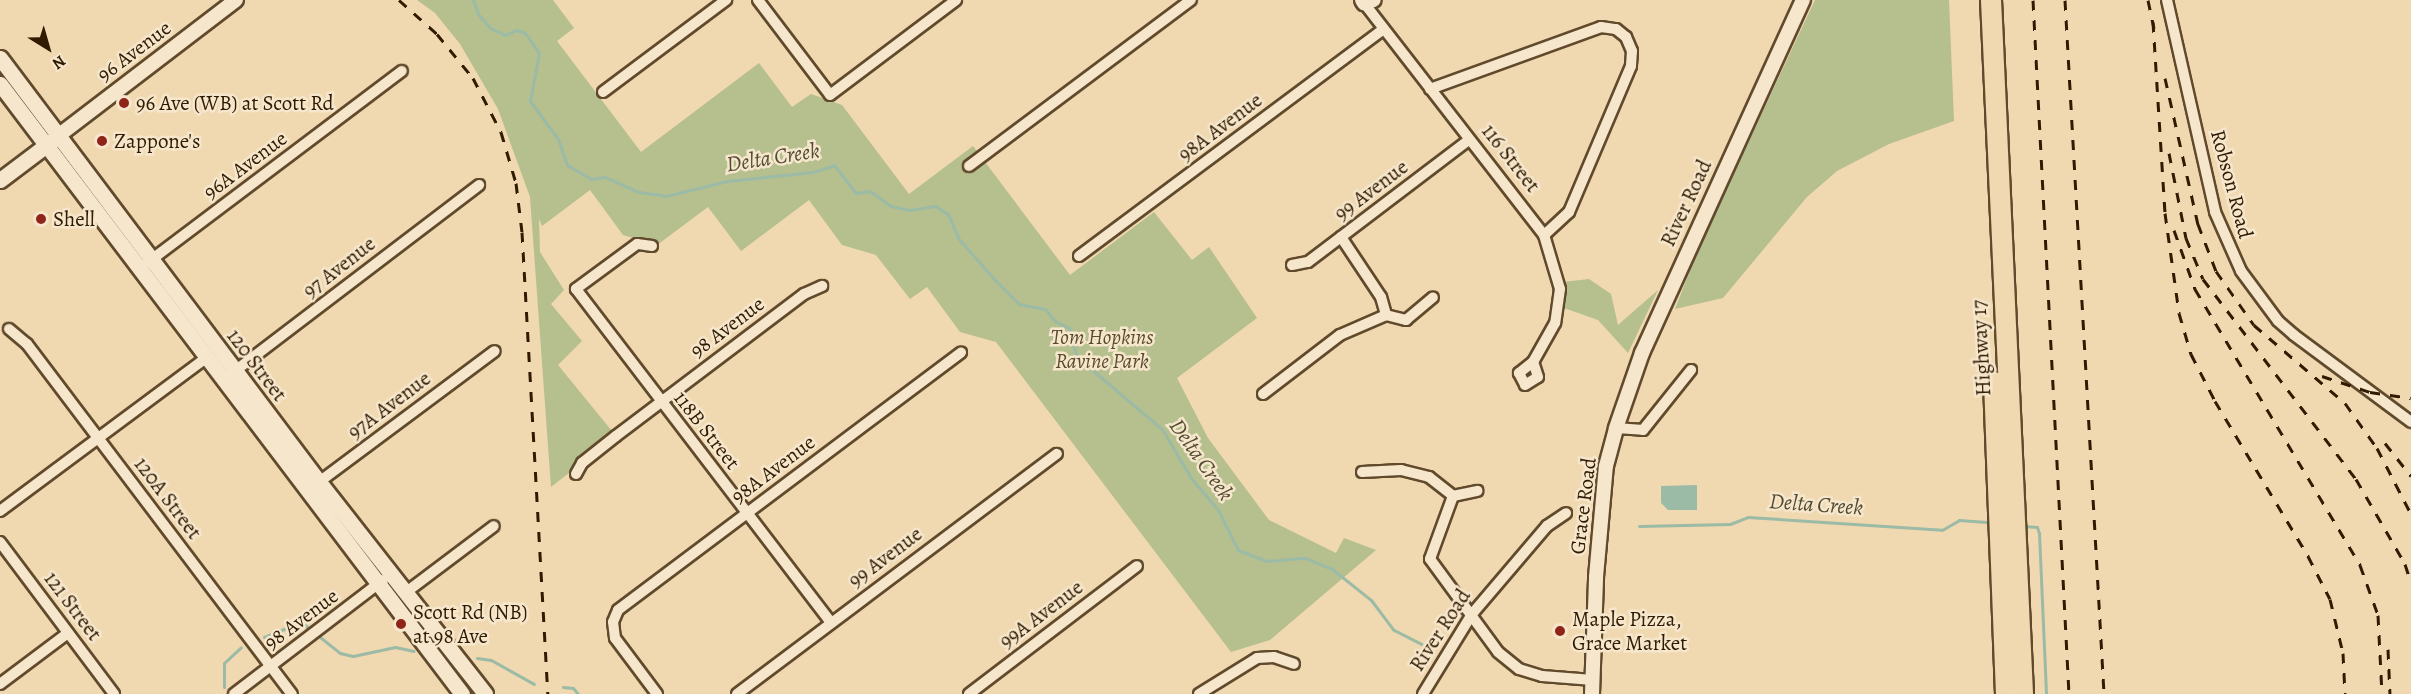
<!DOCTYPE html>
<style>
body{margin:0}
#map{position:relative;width:2411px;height:694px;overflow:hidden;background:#f0d8b0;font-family:Alegreya,serif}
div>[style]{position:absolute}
.green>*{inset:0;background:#b6bf8e}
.water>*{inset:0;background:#9bbba6}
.stream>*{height:3px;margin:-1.5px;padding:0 1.5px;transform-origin:1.5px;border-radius:1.5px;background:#9bbba6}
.roads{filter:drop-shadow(2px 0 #614a2c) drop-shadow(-2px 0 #614a2c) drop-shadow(0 2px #614a2c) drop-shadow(0 -2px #614a2c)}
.minor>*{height:10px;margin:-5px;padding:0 5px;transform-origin:5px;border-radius:5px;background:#f5e6cc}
.tertiary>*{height:14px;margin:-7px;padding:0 7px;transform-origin:7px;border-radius:7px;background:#f5e6cc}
.secondary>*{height:15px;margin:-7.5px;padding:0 7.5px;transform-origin:7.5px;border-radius:7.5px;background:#f5e6cc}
.motorway>*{height:20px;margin:-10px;padding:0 10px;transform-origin:10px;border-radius:10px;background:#f0d8b0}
.rail>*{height:3px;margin-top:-1.5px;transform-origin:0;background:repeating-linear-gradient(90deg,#311b00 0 10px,transparent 0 20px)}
.dots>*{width:16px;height:16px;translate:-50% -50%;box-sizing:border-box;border:3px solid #f5e6cc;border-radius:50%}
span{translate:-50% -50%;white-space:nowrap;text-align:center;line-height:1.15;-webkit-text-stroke:5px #f5e6cc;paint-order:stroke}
.street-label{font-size:21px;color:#311b00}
.poi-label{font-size:21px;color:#311b00}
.left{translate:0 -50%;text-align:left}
.park-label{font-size:21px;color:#594c2b;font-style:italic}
.water-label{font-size:22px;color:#514b32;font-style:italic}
.north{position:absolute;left:18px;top:18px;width:60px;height:60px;-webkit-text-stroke:4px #f5e6cc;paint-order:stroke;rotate:143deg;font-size:16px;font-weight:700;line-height:24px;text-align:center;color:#311b00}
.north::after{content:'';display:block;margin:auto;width:21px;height:27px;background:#311b00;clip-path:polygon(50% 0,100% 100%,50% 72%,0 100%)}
</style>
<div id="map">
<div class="green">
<div style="clip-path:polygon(417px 0,553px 0,574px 28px,557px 41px,641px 152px,759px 63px,792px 107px,811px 94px,842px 105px,909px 194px,973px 146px,1070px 275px,1154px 212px,1192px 260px,1209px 247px,1257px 318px,1177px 378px,1208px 438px,1269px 520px,1336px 553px,1344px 538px,1376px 550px,1270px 640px,1231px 652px,996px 342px,960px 332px,927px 287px,910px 299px,876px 255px,842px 245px,809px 200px,741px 251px,708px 207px,657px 245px,623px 235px,590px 190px,542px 226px,539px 219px,540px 252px,564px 290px,551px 304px,582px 341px,558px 365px,616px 436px,551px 487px,530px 197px,498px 109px,460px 44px,435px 13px)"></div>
<div style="clip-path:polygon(1815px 0,1949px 0,1954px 121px,1889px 144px,1837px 171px,1807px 197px,1723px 298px,1675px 309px,1698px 250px)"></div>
<div style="clip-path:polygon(1589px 279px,1611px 294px,1618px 325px,1658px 290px,1628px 353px,1598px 320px,1564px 308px,1563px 282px)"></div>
</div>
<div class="water">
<div style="clip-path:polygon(1697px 485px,1697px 510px,1668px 510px,1661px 503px,1661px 486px)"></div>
</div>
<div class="stream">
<div style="left:473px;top:0;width:15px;rotate:70deg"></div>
<div style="left:478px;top:14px;width:18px;rotate:49deg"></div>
<div style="left:490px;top:28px;width:17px;rotate:25deg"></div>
<div style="left:505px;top:35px;width:12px;rotate:-24deg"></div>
<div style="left:516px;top:30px;width:9px;rotate:18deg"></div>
<div style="left:525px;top:33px;width:24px;rotate:55deg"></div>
<div style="left:539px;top:53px;width:49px;rotate:100.6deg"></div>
<div style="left:530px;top:101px;width:47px;rotate:53.6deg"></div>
<div style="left:558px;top:139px;width:28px;rotate:71deg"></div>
<div style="left:567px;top:165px;width:28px;rotate:30deg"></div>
<div style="left:591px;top:179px;width:14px;rotate:-8deg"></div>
<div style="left:605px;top:177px;width:37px;rotate:24deg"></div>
<div style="left:639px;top:192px;width:27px;rotate:8deg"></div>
<div style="left:666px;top:196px;width:63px;rotate:-13.8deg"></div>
<div style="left:727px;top:181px;width:86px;rotate:-6deg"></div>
<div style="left:813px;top:172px;width:22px;rotate:-18deg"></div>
<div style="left:834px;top:165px;width:36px;rotate:52deg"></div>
<div style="left:856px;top:193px;width:14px;rotate:-8deg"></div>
<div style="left:870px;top:191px;width:26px;rotate:36deg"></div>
<div style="left:891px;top:206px;width:18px;rotate:13deg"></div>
<div style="left:909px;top:210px;width:26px;rotate:-9deg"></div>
<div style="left:935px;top:206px;width:15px;rotate:32deg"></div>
<div style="left:948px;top:214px;width:26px;rotate:67deg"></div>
<div style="left:958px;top:238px;width:56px;rotate:48.6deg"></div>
<div style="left:995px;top:280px;width:34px;rotate:45deg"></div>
<div style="left:1019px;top:304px;width:26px;rotate:11deg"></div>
<div style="left:1045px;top:309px;width:16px;rotate:50deg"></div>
<div style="left:1055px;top:321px;width:16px;rotate:27deg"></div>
<div style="left:1069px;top:328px;width:30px;rotate:75deg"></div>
<div style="left:1077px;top:357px;width:111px;rotate:40.3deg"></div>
<div style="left:1162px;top:429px;width:57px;rotate:59.4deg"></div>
<div style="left:1191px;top:478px;width:42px;rotate:49.8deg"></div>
<div style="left:1218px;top:510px;width:45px;rotate:63.4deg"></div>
<div style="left:1238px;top:550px;width:31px;rotate:21deg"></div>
<div style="left:1267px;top:561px;width:38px;rotate:-5deg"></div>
<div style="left:1305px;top:558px;width:29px;rotate:22deg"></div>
<div style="left:1332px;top:569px;width:50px;rotate:38.5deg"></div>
<div style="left:1371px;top:600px;width:38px;rotate:53deg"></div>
<div style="left:1394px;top:630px;width:31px;rotate:27deg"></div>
<div style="left:1639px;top:526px;width:91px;rotate:-1.3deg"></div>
<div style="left:1730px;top:524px;width:19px;rotate:-21deg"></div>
<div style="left:1748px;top:517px;width:194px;rotate:3.8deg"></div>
<div style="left:1942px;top:530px;width:20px;rotate:-30deg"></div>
<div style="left:1959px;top:520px;width:31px;rotate:4deg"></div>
<div style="left:2024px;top:526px;width:13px;rotate:4deg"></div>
<div style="left:2037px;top:527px;width:6px;rotate:72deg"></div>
<div style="left:2039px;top:533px;width:161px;rotate:87.5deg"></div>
<div style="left:264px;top:637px;width:40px;rotate:-22deg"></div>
<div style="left:301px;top:622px;width:50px;rotate:38.5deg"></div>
<div style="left:340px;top:653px;width:13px;rotate:13deg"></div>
<div style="left:353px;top:656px;width:43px;rotate:-12.1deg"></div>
<div style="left:395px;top:647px;width:19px;rotate:12deg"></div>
<div style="left:477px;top:658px;width:14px;rotate:8deg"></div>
<div style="left:491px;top:660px;width:49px;rotate:29.2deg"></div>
<div style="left:224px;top:687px;width:24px;rotate:-90deg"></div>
<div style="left:224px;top:663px;width:23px;rotate:-43deg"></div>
<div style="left:563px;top:687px;width:10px;rotate:6deg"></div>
<div style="left:573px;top:688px;width:8px;rotate:50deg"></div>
</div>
<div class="roads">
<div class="minor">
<div style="left:758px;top:0;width:119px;rotate:52.8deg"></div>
<div style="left:830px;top:95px;width:158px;rotate:-37deg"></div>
<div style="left:2167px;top:0;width:217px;rotate:77.2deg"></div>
<div style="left:2215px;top:212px;width:64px;rotate:66.2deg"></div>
<div style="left:2241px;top:271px;width:62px;rotate:53.5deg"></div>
<div style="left:2278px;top:321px;width:21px;rotate:41deg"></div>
<div style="left:2294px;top:335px;width:146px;rotate:36.6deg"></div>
<div style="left:1364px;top:3px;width:294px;rotate:52.2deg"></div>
<div style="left:1544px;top:235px;width:56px;rotate:73.5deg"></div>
<div style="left:1560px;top:289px;width:34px;rotate:98deg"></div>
<div style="left:1555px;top:323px;width:45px;rotate:119.4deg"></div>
<div style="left:1533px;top:362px;width:18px;rotate:142deg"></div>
<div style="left:1519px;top:373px;width:13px;rotate:63deg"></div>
<div style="left:1525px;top:385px;width:15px;rotate:-32deg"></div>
<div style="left:1538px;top:377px;width:16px;rotate:-108deg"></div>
<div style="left:1430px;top:89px;width:182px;rotate:-19.9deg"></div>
<div style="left:1601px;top:27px;width:15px;rotate:8deg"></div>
<div style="left:1616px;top:29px;width:13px;rotate:39deg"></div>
<div style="left:1626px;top:37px;width:15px;rotate:67deg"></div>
<div style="left:1632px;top:51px;width:15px;rotate:94deg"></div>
<div style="left:1631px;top:66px;width:159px;rotate:113deg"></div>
<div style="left:1569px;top:212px;width:34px;rotate:137deg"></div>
<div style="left:603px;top:92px;width:154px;rotate:-36.8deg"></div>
<div style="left:969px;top:166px;width:277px;rotate:-36.8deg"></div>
<div style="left:1341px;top:237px;width:72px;rotate:56.3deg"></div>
<div style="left:1381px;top:297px;width:19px;rotate:74deg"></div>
<div style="left:1386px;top:315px;width:21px;rotate:14deg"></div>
<div style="left:1406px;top:320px;width:35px;rotate:-40deg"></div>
<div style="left:652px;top:246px;width:15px;rotate:-172deg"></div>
<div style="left:637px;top:244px;width:76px;rotate:143.6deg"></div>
<div style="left:576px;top:289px;width:419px;rotate:52.6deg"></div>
<div style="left:1079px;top:256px;width:380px;rotate:-36.7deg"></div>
<div style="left:147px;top:263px;width:319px;rotate:-37deg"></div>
<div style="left:1292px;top:265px;width:16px;rotate:-11deg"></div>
<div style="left:1308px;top:262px;width:202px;rotate:-37.2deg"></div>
<div style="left:9px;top:329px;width:23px;rotate:40deg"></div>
<div style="left:27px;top:344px;width:439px;rotate:52.9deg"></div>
<div style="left:231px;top:374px;width:312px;rotate:-37.3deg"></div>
<div style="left:1263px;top:394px;width:97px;rotate:-37.5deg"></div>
<div style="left:1340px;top:335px;width:50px;rotate:-23.5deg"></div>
<div style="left:1616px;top:428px;width:27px;rotate:4deg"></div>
<div style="left:1643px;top:430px;width:77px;rotate:-51.3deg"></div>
<div style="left:1362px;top:472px;width:39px;rotate:-3deg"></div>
<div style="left:1401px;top:470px;width:29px;rotate:14deg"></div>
<div style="left:1429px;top:477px;width:31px;rotate:38deg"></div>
<div style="left:1453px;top:496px;width:67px;rotate:110.1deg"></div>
<div style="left:1430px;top:559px;width:115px;rotate:53.8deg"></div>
<div style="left:1498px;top:652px;width:27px;rotate:39deg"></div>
<div style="left:1519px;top:669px;width:24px;rotate:17deg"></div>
<div style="left:1542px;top:676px;width:51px;rotate:4.5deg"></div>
<div style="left:576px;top:474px;width:13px;rotate:-61deg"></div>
<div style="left:582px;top:463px;width:43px;rotate:-38.5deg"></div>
<div style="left:616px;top:436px;width:236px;rotate:-37.1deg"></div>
<div style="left:804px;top:294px;width:20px;rotate:-24deg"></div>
<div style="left:315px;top:485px;width:224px;rotate:-36.7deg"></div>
<div style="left:1453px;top:496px;width:25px;rotate:-12deg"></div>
<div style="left:0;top:511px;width:257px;rotate:-36.6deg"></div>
<div style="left:0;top:542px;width:190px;rotate:53.1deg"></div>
<div style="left:405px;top:593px;width:111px;rotate:-37deg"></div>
<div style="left:0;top:684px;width:85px;rotate:-36.9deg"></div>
<div style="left:234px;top:694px;width:188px;rotate:-37.4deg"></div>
<div style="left:657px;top:694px;width:70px;rotate:-126.9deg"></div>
<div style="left:615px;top:638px;width:16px;rotate:-97deg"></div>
<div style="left:613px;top:622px;width:13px;rotate:-67deg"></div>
<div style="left:618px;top:610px;width:429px;rotate:-36.9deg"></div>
<div style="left:737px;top:694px;width:400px;rotate:-36.9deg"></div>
<div style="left:969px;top:694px;width:211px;rotate:-37.3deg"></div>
<div style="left:1199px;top:694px;width:68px;rotate:-31.8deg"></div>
<div style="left:1257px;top:658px;width:17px;rotate:-3deg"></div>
<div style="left:1274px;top:657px;width:21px;rotate:19deg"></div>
<div style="left:1423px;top:694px;width:94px;rotate:-58.5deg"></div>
<div style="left:1472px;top:614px;width:116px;rotate:-49.6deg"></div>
<div style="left:1547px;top:526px;width:23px;rotate:-34deg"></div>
</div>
<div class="tertiary">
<div style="left:1362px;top:0;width:4px;rotate:56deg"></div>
<div style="left:1364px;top:3px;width:10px;rotate:-17deg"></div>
<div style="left:58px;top:136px;width:224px;rotate:-37.4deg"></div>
<div style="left:1592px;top:694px;width:117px;rotate:-88deg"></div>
<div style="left:1596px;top:577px;width:111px;rotate:-84.9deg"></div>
<div style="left:1606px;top:466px;width:39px;rotate:-75deg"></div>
<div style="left:1616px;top:428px;width:79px;rotate:-70.9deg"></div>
<div style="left:1642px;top:353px;width:388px;rotate:-65.5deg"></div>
</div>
<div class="secondary">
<div style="left:0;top:58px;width:531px;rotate:53.04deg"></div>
<div style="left:319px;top:482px;width:269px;rotate:51.9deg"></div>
<div style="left:0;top:84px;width:765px;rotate:52.86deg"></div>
<div style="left:0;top:180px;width:66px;rotate:-37deg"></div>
</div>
<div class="motorway">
<div style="left:1991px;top:0;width:695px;rotate:87.36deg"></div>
<div style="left:1994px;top:382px;width:312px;rotate:87.8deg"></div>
</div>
</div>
<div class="rail">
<div style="left:399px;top:0;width:51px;rotate:41.8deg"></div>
<div style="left:437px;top:34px;width:57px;rotate:50.7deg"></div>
<div style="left:473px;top:78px;width:61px;rotate:62.6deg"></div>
<div style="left:501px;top:132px;width:53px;rotate:73.6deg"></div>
<div style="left:516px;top:183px;width:49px;rotate:83deg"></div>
<div style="left:522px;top:232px;width:463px;rotate:86.8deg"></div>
<div style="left:2033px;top:0;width:695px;rotate:87.03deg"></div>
<div style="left:2065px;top:0;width:695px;rotate:86.78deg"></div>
<div style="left:2148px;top:0;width:29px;rotate:78deg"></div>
<div style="left:2153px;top:22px;width:191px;rotate:86.4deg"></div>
<div style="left:2165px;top:213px;width:101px;rotate:82deg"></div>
<div style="left:2179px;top:313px;width:43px;rotate:73.7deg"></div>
<div style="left:2191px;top:354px;width:53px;rotate:62.9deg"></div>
<div style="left:2215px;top:401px;width:181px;rotate:59deg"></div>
<div style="left:2308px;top:556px;width:48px;rotate:62.9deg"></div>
<div style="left:2330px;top:599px;width:56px;rotate:76.5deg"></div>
<div style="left:2343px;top:653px;width:41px;rotate:87.2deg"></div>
<div style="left:2165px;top:78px;width:150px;rotate:77.3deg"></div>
<div style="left:2198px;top:224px;width:50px;rotate:69deg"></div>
<div style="left:2216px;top:271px;width:66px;rotate:54.9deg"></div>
<div style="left:2254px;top:325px;width:120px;rotate:40.6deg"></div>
<div style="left:2345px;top:403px;width:55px;rotate:54.6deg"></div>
<div style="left:2377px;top:448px;width:74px;rotate:62.7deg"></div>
<div style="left:2169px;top:153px;width:87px;rotate:78.7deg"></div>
<div style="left:2186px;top:238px;width:44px;rotate:67.5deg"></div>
<div style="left:2203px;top:279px;width:252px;rotate:52.6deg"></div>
<div style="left:2356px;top:479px;width:98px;rotate:60deg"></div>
<div style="left:2405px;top:564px;width:20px;rotate:72deg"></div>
<div style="left:2174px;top:230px;width:63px;rotate:70.4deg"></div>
<div style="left:2195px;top:289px;width:322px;rotate:59.1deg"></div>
<div style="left:2360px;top:565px;width:53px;rotate:70.2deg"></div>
<div style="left:2378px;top:615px;width:79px;rotate:87.1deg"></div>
<div style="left:2322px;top:376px;width:51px;rotate:18.4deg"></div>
<div style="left:2370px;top:392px;width:41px;rotate:8.3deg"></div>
<div style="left:2385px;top:443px;width:42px;rotate:51.8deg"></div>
<div style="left:2388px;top:649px;width:45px;rotate:87.5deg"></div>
</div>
<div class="dots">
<div style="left:124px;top:103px;background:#8f2418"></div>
<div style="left:102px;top:141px;background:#8f2418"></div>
<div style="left:41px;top:219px;background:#8f2418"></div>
<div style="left:401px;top:624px;background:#8f2418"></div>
<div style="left:1560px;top:631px;background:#8f2418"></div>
</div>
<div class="street-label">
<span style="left:134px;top:51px;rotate:-37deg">96 Avenue</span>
<span style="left:1220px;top:127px;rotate:-37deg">98A Avenue</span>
<span style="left:1511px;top:158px;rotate:52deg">116 Street</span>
<span style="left:245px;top:165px;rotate:-37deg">96A Avenue</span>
<span style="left:2232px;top:184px;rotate:75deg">Robson Road</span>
<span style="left:1371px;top:190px;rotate:-37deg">99 Avenue</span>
<span style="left:1686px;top:203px;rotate:-65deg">River Road</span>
<span style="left:339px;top:267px;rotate:-38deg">97 Avenue</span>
<span style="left:727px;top:327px;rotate:-37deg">98 Avenue</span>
<span style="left:1981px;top:348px;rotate:-93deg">Highway 17</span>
<span style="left:257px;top:365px;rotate:53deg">120 Street</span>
<span style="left:389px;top:405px;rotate:-37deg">97A Avenue</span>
<span style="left:707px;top:430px;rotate:52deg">118B Street</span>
<span style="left:773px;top:469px;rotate:-37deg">98A Avenue</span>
<span style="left:168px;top:498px;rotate:53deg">120A Street</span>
<span style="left:1583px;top:506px;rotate:-83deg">Grace Road</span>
<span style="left:885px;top:557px;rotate:-37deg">99 Avenue</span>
<span style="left:73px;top:606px;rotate:53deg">121 Street</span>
<span style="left:1041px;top:614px;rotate:-37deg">99A Avenue</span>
<span style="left:301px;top:619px;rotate:-37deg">98 Avenue</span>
<span style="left:1440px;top:630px;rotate:-57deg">River Road</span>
</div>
<div class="poi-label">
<span class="left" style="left:136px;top:103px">96 Ave (WB) at Scott Rd</span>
<span class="left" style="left:114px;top:141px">Zappone's</span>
<span class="left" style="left:53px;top:219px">Shell</span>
<span class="left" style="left:413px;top:624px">Scott Rd (NB)<br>at 98 Ave</span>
<span class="left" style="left:1572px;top:631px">Maple Pizza,<br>Grace Market</span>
</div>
<div class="park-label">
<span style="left:1102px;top:349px">Tom Hopkins<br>Ravine Park</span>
</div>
<div class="water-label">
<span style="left:773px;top:158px;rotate:-9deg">Delta Creek</span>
<span style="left:1201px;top:460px;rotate:55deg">Delta Creek</span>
<span style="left:1816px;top:505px;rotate:4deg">Delta Creek</span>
</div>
<div class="north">N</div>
</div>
